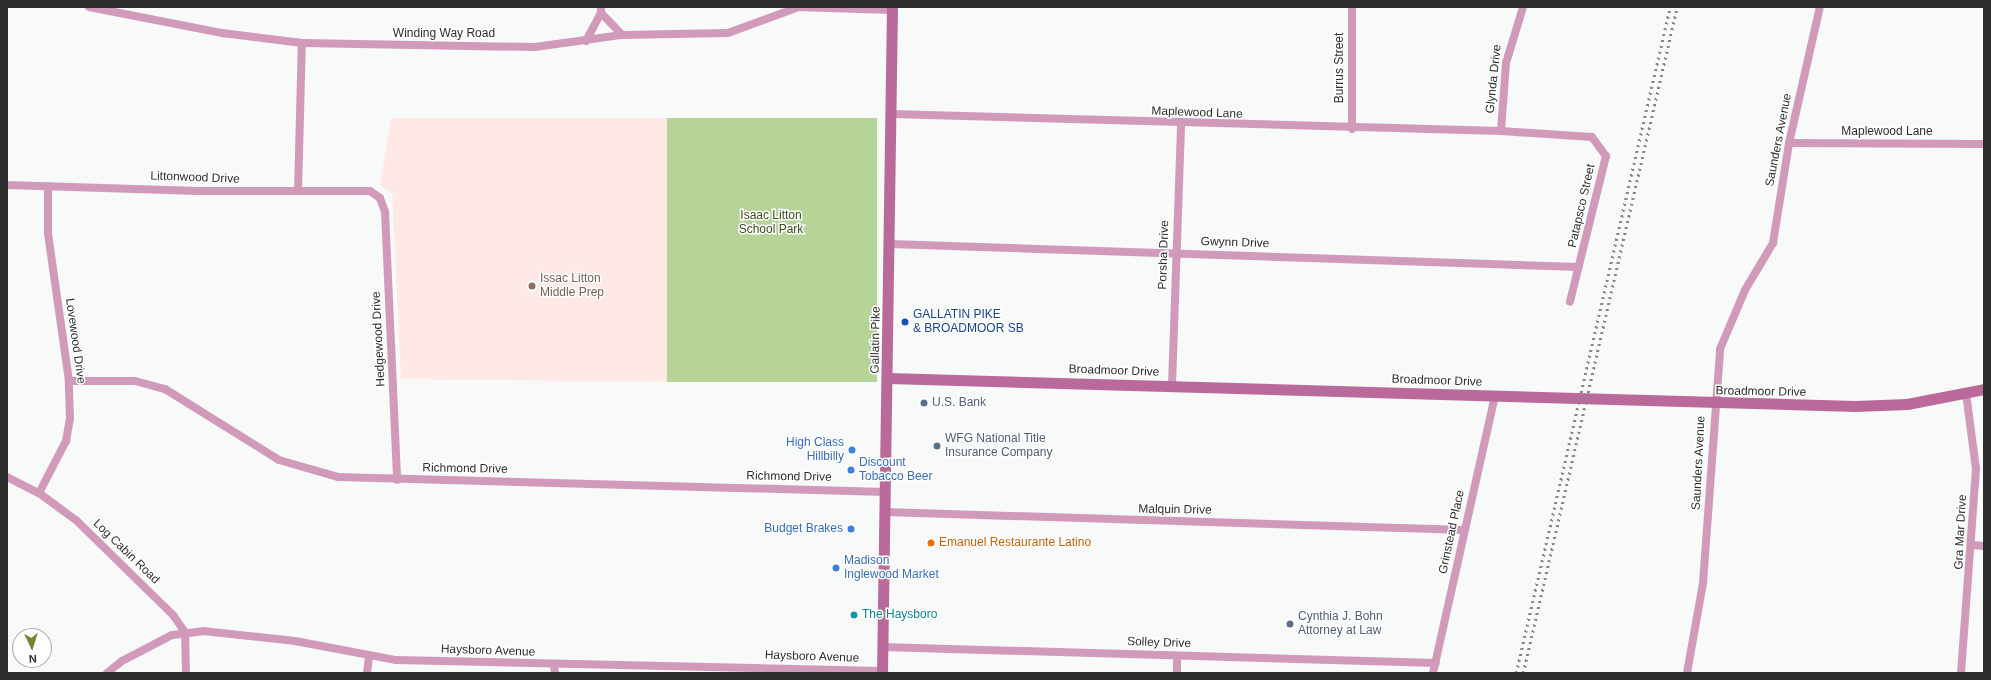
<!DOCTYPE html>
<style>
body{margin:0}
#map{position:relative;width:1991px;height:680px;overflow:hidden;background:#f8f9f9;font-family:Helvetica,sans-serif}
div>[style]{position:absolute}
.education>*{inset:0;background:#ffe9e6}
.green>*{inset:0;background:#b6d398;transform-origin:0 0}
.minor>*{height:8px;margin:-4px;padding:0 4px;transform-origin:4px;border-radius:4px;background:#d19aba}
.secondary>*{height:11px;margin:-5.5px;padding:0 5.5px;transform-origin:5.5px;border-radius:5.5px;background:#b96a9b}
.rail>*{height:2.5px;margin-top:-1.25px;transform-origin:0;background:repeating-linear-gradient(90deg,#858686 0 2px,transparent 0 6px)}
.dots>*{width:11px;height:11px;translate:-50% -50%;box-sizing:border-box;border:2px solid #fff;border-radius:50%}
span{translate:-50% -50%;white-space:nowrap;text-align:center;line-height:1.15;-webkit-text-stroke:3px #fff;paint-order:stroke}
.street-label{font-size:12px;color:#2c2d2d}
.park-label{font-size:12px;color:#364d16}
.education-label{font-size:12px;color:#785e54}
.left{translate:0 -50%;text-align:left}
.transit-label{font-size:12px;color:#164399}
.service-label{font-size:12px;color:#4e5e75}
.shop-label{font-size:12px;color:#366cbe}
.right{translate:-100% -50%;text-align:right}
.food-label{font-size:12px;color:#c56008}
.culture-label{font-size:12px;color:#0d838f}
.frame{position:absolute;inset:0;border:8px solid #2c2d2d;pointer-events:none}
.north{position:absolute;left:12px;top:628px;width:40px;height:40px;box-sizing:border-box;background:#fff;border:1px solid #ababab;border-radius:50%;rotate:176deg;font-size:11px;font-weight:700;line-height:16px;text-align:center;color:#2c2d2d}
.north::after{content:'';display:block;margin:auto;width:14px;height:18px;background:#798532;clip-path:polygon(50% 0,100% 100%,50% 72%,0 100%)}
</style>
<div id="map">
<div class="education">
<div style="clip-path:polygon(391px 118px,667px 118px,667px 382px,401px 379px,392px 193px,380px 185px)"></div>
</div>
<div class="green">
<div style="left:667px;top:118px;width:210px;height:264px"></div>
</div>
<div class="minor">
<div style="left:89px;top:7px;width:136px;rotate:11.1deg"></div>
<div style="left:222px;top:33px;width:81px;rotate:7.1deg"></div>
<div style="left:302px;top:43px;width:233px;rotate:1deg"></div>
<div style="left:535px;top:47px;width:88px;rotate:-7.9deg"></div>
<div style="left:622px;top:35px;width:106px;rotate:-1.1deg"></div>
<div style="left:728px;top:33px;width:72px;rotate:-20.2deg"></div>
<div style="left:601px;top:7px;width:6px;rotate:90deg"></div>
<div style="left:601px;top:13px;width:30px;rotate:46deg"></div>
<div style="left:794px;top:7px;width:98px;rotate:1.8deg"></div>
<div style="left:586px;top:41px;width:32px;rotate:-62deg"></div>
<div style="left:892px;top:114px;width:609px;rotate:1.6deg"></div>
<div style="left:1501px;top:131px;width:91px;rotate:3.8deg"></div>
<div style="left:1592px;top:137px;width:24px;rotate:54deg"></div>
<div style="left:1606px;top:156px;width:150px;rotate:103.9deg"></div>
<div style="left:1352px;top:129px;width:122px;rotate:-90deg"></div>
<div style="left:1501px;top:131px;width:68px;rotate:-85.8deg"></div>
<div style="left:1506px;top:63px;width:59px;rotate:-73.1deg"></div>
<div style="left:1789px;top:143px;width:195px;rotate:0.3deg"></div>
<div style="left:7px;top:185px;width:192px;rotate:1.8deg"></div>
<div style="left:199px;top:191px;width:171px"></div>
<div style="left:370px;top:191px;width:12px;rotate:35deg"></div>
<div style="left:380px;top:198px;width:15px;rotate:70deg"></div>
<div style="left:385px;top:212px;width:268px;rotate:87.4deg"></div>
<div style="left:298px;top:191px;width:148px;rotate:-88.5deg"></div>
<div style="left:890px;top:244px;width:689px;rotate:1.91deg"></div>
<div style="left:69px;top:381px;width:66px"></div>
<div style="left:135px;top:381px;width:31px;rotate:15deg"></div>
<div style="left:165px;top:389px;width:134px;rotate:31.9deg"></div>
<div style="left:279px;top:460px;width:61px;rotate:16.1deg"></div>
<div style="left:338px;top:477px;width:547px;rotate:1.57deg"></div>
<div style="left:1172px;top:385px;width:261px;rotate:-88deg"></div>
<div style="left:7px;top:477px;width:36px;rotate:27deg"></div>
<div style="left:39px;top:493px;width:47px;rotate:36.4deg"></div>
<div style="left:77px;top:521px;width:134px;rotate:44.4deg"></div>
<div style="left:173px;top:615px;width:21px;rotate:55deg"></div>
<div style="left:185px;top:632px;width:41px;rotate:88.6deg"></div>
<div style="left:39px;top:493px;width:59px;rotate:-62.6deg"></div>
<div style="left:66px;top:441px;width:23px;rotate:-80deg"></div>
<div style="left:70px;top:418px;width:37px;rotate:-92deg"></div>
<div style="left:69px;top:381px;width:148px;rotate:-98.1deg"></div>
<div style="left:48px;top:234px;width:48px;rotate:-90deg"></div>
<div style="left:885px;top:512px;width:580px;rotate:1.78deg"></div>
<div style="left:1973px;top:545px;width:11px;rotate:5deg"></div>
<div style="left:882px;top:647px;width:554px;rotate:1.65deg"></div>
<div style="left:554px;top:665px;width:8px;rotate:83deg"></div>
<div style="left:107px;top:673px;width:19px;rotate:-39deg"></div>
<div style="left:122px;top:661px;width:56px;rotate:-27.5deg"></div>
<div style="left:172px;top:635px;width:31px;rotate:-7deg"></div>
<div style="left:203px;top:631px;width:93px;rotate:6.2deg"></div>
<div style="left:295px;top:641px;width:103px;rotate:10.7deg"></div>
<div style="left:396px;top:660px;width:486px;rotate:1.3deg"></div>
<div style="left:367px;top:673px;width:17px;rotate:-83deg"></div>
<div style="left:1177px;top:673px;width:17px;rotate:-90deg"></div>
<div style="left:1433px;top:673px;width:284px;rotate:-77.4deg"></div>
<div style="left:1687px;top:673px;width:91px;rotate:-79.9deg"></div>
<div style="left:1703px;top:583px;width:235px;rotate:-85.8deg"></div>
<div style="left:1720px;top:349px;width:64px;rotate:-67deg"></div>
<div style="left:1745px;top:290px;width:55px;rotate:-59.2deg"></div>
<div style="left:1773px;top:243px;width:101px;rotate:-80.9deg"></div>
<div style="left:1789px;top:143px;width:139px;rotate:-77.2deg"></div>
<div style="left:1961px;top:673px;width:205px;rotate:-85.8deg"></div>
<div style="left:1976px;top:469px;width:77px;rotate:-97.5deg"></div>
</div>
<div class="secondary">
<div style="left:888px;top:378px;width:967px;rotate:1.66deg"></div>
<div style="left:1855px;top:406px;width:52px;rotate:-2.2deg"></div>
<div style="left:1907px;top:404px;width:78px;rotate:-11deg"></div>
<div style="left:882px;top:673px;width:666px;rotate:-89.14deg"></div>
</div>
<div class="rail">
<div style="left:1516px;top:673px;width:684px;rotate:-76.98deg"></div>
<div style="left:1523px;top:673px;width:684px;rotate:-76.98deg"></div>
</div>
<div class="dots">
<div style="left:532px;top:286px;background:#8d6e63"></div>
<div style="left:905px;top:322px;background:#1a4fb4"></div>
<div style="left:924px;top:403px;background:#5c6f8a"></div>
<div style="left:937px;top:446px;background:#5c6f8a"></div>
<div style="left:852px;top:450px;background:#3f7fe0"></div>
<div style="left:851px;top:470px;background:#3f7fe0"></div>
<div style="left:851px;top:529px;background:#3f7fe0"></div>
<div style="left:931px;top:543px;background:#e8710a"></div>
<div style="left:836px;top:568px;background:#3f7fe0"></div>
<div style="left:854px;top:615px;background:#0f9aa8"></div>
<div style="left:1290px;top:624px;background:#5c6f8a"></div>
</div>
<div class="street-label">
<span style="left:444px;top:34px">Winding Way Road</span>
<span style="left:1340px;top:68px;rotate:-90deg">Burrus Street</span>
<span style="left:1494px;top:79px;rotate:-84deg">Glynda Drive</span>
<span style="left:1197px;top:113px;rotate:2deg">Maplewood Lane</span>
<span style="left:1887px;top:132px">Maplewood Lane</span>
<span style="left:1779px;top:140px;rotate:-79deg">Saunders Avenue</span>
<span style="left:195px;top:178px;rotate:2deg">Littonwood Drive</span>
<span style="left:1582px;top:206px;rotate:-77deg">Patapsco Street</span>
<span style="left:1235px;top:243px;rotate:2deg">Gwynn Drive</span>
<span style="left:1164px;top:255px;rotate:-88deg">Porsha Drive</span>
<span style="left:379px;top:339px;rotate:-93deg">Hedgewood Drive</span>
<span style="left:876px;top:340px;rotate:-89deg">Gallatin Pike</span>
<span style="left:75px;top:341px;rotate:82deg">Lovewood Drive</span>
<span style="left:1114px;top:371px;rotate:2deg">Broadmoor Drive</span>
<span style="left:1437px;top:381px;rotate:2deg">Broadmoor Drive</span>
<span style="left:1761px;top:392px;rotate:1deg">Broadmoor Drive</span>
<span style="left:1699px;top:463px;rotate:-87deg">Saunders Avenue</span>
<span style="left:465px;top:469px;rotate:1deg">Richmond Drive</span>
<span style="left:789px;top:477px;rotate:1deg">Richmond Drive</span>
<span style="left:1175px;top:510px;rotate:1deg">Malquin Drive</span>
<span style="left:1452px;top:532px;rotate:-78deg">Grinstead Place</span>
<span style="left:1961px;top:532px;rotate:-87deg">Gra Mar Drive</span>
<span style="left:126px;top:552px;rotate:44deg">Log Cabin Road</span>
<span style="left:1159px;top:643px;rotate:2deg">Solley Drive</span>
<span style="left:488px;top:651px;rotate:2deg">Haysboro Avenue</span>
<span style="left:812px;top:657px;rotate:2deg">Haysboro Avenue</span>
</div>
<div class="park-label">
<span style="left:771px;top:223px">Isaac Litton<br>School Park</span>
</div>
<div class="education-label">
<span class="left" style="left:540px;top:286px">Issac Litton<br>Middle Prep</span>
</div>
<div class="transit-label">
<span class="left" style="left:913px;top:322px">GALLATIN PIKE<br>&amp; BROADMOOR SB</span>
</div>
<div class="service-label">
<span class="left" style="left:932px;top:403px">U.S. Bank</span>
<span class="left" style="left:945px;top:446px">WFG National Title<br>Insurance Company</span>
<span class="left" style="left:1298px;top:624px">Cynthia J. Bohn<br>Attorney at Law</span>
</div>
<div class="shop-label">
<span class="right" style="left:844px;top:450px">High Class<br>Hillbilly</span>
<span class="left" style="left:859px;top:470px">Discount<br>Tobacco Beer</span>
<span class="right" style="left:843px;top:529px">Budget Brakes</span>
<span class="left" style="left:844px;top:568px">Madison<br>Inglewood Market</span>
</div>
<div class="food-label">
<span class="left" style="left:939px;top:543px">Emanuel Restaurante Latino</span>
</div>
<div class="culture-label">
<span class="left" style="left:862px;top:615px">The Haysboro</span>
</div>
<div class="frame"></div>
<div class="north">N</div>
</div>
